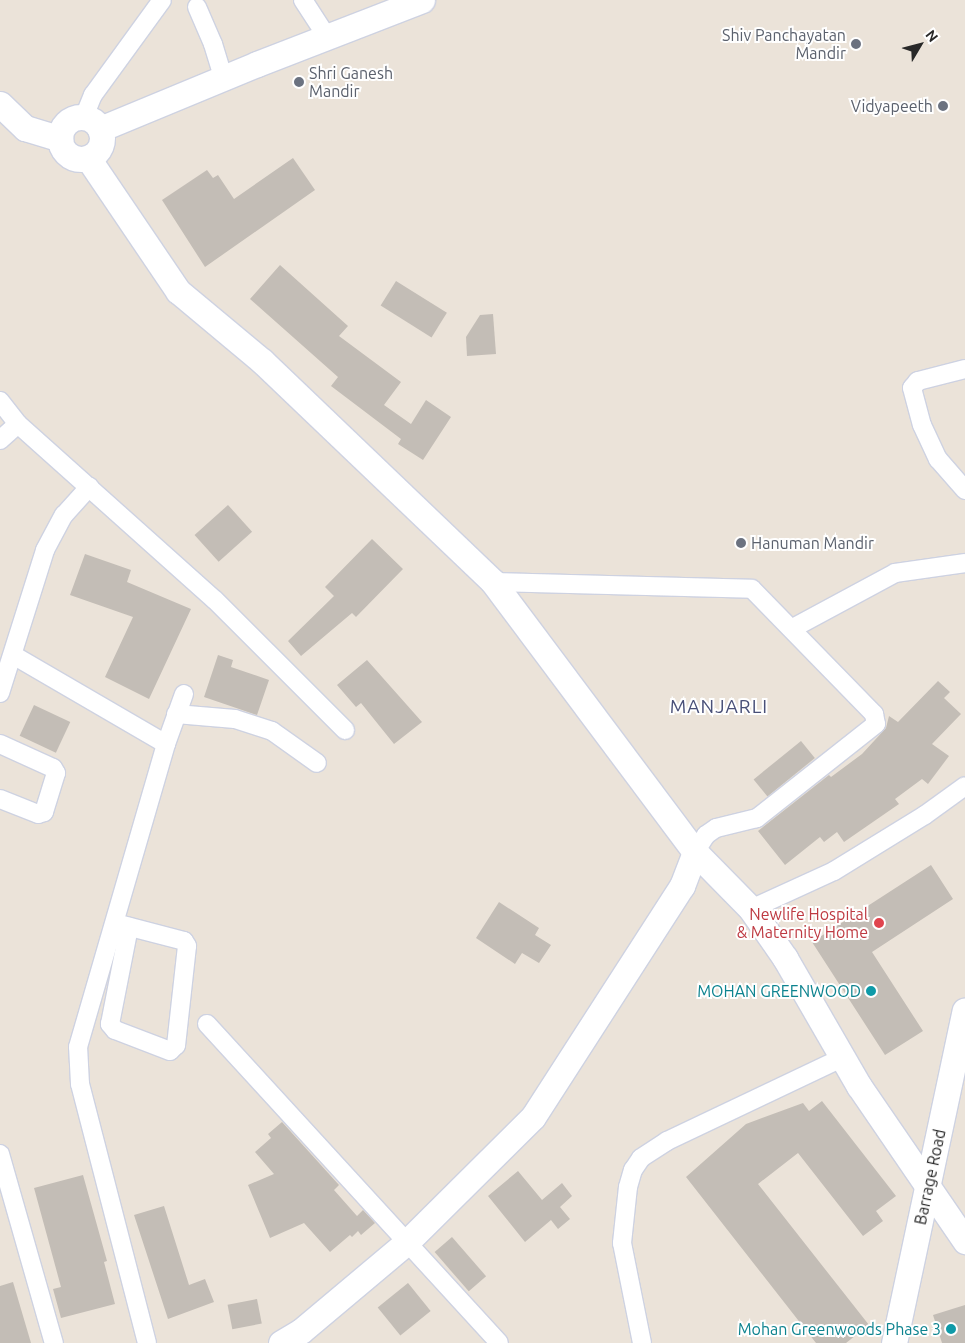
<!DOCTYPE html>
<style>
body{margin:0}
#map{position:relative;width:965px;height:1343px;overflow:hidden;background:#ebe3d9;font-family:Ubuntu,sans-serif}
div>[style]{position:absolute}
.building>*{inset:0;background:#c3bdb6;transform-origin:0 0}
.roads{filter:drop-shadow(1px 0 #ced2e1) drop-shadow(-1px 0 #ced2e1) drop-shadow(0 1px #ced2e1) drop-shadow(0 -1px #ced2e1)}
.street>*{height:18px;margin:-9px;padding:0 9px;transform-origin:9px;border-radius:9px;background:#fff}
.secondary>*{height:25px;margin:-12.5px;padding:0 12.5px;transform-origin:12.5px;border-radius:12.5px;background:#fff}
.secondary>.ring{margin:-12.5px;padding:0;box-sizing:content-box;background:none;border:25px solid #fff;border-radius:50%}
.dots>*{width:14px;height:14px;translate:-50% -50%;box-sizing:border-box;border:2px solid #fff;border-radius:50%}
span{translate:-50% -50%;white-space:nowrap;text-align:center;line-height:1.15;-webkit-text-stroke:4px #fff;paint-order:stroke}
.worship-label{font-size:16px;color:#5b616d}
.right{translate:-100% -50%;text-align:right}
.left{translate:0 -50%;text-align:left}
.health-label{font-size:16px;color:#be3a42}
.culture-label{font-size:16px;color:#0d838f}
.street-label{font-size:16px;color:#282828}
.quarter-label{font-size:19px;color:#495078;letter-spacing:1px}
.north{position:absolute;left:895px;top:20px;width:50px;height:50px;-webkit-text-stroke:4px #fff;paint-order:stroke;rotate:53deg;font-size:14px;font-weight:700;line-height:20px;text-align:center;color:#282828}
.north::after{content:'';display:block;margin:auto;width:18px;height:22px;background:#282828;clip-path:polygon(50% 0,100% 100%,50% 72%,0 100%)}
</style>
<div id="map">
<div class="building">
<div style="clip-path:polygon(293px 158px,315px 190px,205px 267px,162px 200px,207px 170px,213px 178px,218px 175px,234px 199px)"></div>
<div style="clip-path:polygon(280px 265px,348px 326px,339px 336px,401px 382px,384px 405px,411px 424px,426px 400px,451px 417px,423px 460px,398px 444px,401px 439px,331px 386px,338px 377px,250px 299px)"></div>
<div style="left:396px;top:281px;width:60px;height:29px;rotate:32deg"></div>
<div style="clip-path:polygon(493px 314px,496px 354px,467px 356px,466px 337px,480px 315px)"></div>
<div style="left:228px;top:505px;width:36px;height:45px;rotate:48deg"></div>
<div style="clip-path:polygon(372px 539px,403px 569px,356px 617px,352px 613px,301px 656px,288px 641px,334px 596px,325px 587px)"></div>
<div style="clip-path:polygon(85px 554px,131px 570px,127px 582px,191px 609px,149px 699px,105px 677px,133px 617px,70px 595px)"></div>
<div style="clip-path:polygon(218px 655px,233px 660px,231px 667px,269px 680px,257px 715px,204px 697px)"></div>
<div style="clip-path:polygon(367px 660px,422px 722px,394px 744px,361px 703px,356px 707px,337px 685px)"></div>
<div style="clip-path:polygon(938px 681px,950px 692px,944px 698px,961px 714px,932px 744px,949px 756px,928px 784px,922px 779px,895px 799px,899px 804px,844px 842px,837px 832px,824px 842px,820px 837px,785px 865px,758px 831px,829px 775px,831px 777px,862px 754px,886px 728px,889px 716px,898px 722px)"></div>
<div style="left:34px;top:705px;width:40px;height:34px;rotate:25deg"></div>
<div style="left:801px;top:741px;width:22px;height:61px;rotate:51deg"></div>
<div style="clip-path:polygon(931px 865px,953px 899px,872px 952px,923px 1031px,885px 1055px,812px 942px)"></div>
<div style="clip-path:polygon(499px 902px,539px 928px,535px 935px,551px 945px,539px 963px,522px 953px,515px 964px,476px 938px)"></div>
<div style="clip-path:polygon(822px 1101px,896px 1196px,876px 1211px,883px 1221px,863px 1236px,798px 1153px,758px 1184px,869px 1325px,846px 1343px,816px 1343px,686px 1177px,746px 1124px,803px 1103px,809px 1111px)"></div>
<div style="clip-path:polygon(282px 1122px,339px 1185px,334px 1190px,357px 1216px,363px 1210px,375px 1223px,361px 1235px,358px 1231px,352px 1237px,350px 1235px,330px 1252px,304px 1223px,270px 1238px,248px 1185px,274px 1174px,255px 1152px,271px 1138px,268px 1134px)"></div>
<div style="clip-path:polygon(518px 1171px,542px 1200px,562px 1183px,572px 1196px,560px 1207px,570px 1219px,558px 1229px,551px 1220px,525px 1242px,488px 1196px)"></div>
<div style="clip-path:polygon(83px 1175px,107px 1261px,104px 1262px,115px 1304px,61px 1318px,53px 1289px,61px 1287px,34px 1188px)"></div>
<div style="clip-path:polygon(164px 1206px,189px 1285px,205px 1279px,214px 1302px,168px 1319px,134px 1215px)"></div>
<div style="left:452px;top:1237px;width:52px;height:23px;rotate:49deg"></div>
<div style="clip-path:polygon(13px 1282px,31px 1343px,0 1343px,0 1286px)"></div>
<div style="left:408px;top:1283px;width:36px;height:39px;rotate:51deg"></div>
<div style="left:257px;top:1299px;width:25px;height:30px;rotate:79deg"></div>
<div style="clip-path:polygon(965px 1305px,965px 1343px,942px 1343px,933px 1315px)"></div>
</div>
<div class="roads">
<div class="street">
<div style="left:303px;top:0;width:44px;rotate:57deg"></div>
<div style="left:197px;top:7px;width:40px;rotate:66.6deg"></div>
<div style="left:213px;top:44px;width:38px;rotate:73deg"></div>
<div style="left:84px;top:117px;width:24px;rotate:-68deg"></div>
<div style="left:93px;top:95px;width:117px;rotate:-54deg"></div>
<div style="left:965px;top:369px;width:49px;rotate:165.7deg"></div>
<div style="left:918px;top:381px;width:9px;rotate:131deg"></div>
<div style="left:912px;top:388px;width:38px;rotate:75deg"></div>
<div style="left:922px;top:425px;width:38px;rotate:65deg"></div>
<div style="left:938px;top:459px;width:41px;rotate:48.9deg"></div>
<div style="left:0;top:401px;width:29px;rotate:52deg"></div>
<div style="left:18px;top:424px;width:264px;rotate:41.8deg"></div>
<div style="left:215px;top:600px;width:184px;rotate:45deg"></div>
<div style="left:0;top:440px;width:24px;rotate:-42deg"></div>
<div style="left:493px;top:582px;width:259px;rotate:1.5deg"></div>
<div style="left:752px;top:589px;width:175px;rotate:45.7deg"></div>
<div style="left:874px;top:714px;width:10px;rotate:79deg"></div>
<div style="left:876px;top:724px;width:152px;rotate:141.7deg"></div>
<div style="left:757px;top:818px;width:42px;rotate:166.3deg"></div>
<div style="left:716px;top:828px;width:12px;rotate:145deg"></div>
<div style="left:706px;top:835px;width:20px;rotate:123deg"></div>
<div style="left:793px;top:628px;width:116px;rotate:-28.3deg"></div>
<div style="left:895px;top:573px;width:71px;rotate:-8.1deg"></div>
<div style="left:13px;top:655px;width:177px;rotate:30.2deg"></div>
<div style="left:0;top:693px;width:150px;rotate:-72.5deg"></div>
<div style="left:45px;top:550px;width:40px;rotate:-62deg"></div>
<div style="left:64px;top:515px;width:38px;rotate:-48deg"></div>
<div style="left:176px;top:714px;width:59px;rotate:4.8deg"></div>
<div style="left:235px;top:719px;width:39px;rotate:18deg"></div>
<div style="left:272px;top:731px;width:55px;rotate:35.4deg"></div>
<div style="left:0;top:744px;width:58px;rotate:24.4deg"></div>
<div style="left:53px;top:768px;width:6px;rotate:59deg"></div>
<div style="left:56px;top:773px;width:41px;rotate:107.1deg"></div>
<div style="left:44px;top:812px;width:6px;rotate:162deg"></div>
<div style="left:38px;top:814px;width:41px;rotate:-158.5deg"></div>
<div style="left:751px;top:909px;width:91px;rotate:-24.6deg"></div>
<div style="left:834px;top:871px;width:107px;rotate:-31.6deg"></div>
<div style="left:925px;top:815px;width:49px;rotate:-35.9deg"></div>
<div style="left:115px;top:923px;width:71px;rotate:14.6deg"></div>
<div style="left:184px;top:941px;width:6px;rotate:59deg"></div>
<div style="left:187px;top:946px;width:100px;rotate:96.3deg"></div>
<div style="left:176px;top:1045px;width:8px;rotate:135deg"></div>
<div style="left:170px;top:1051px;width:59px;rotate:-159.1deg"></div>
<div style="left:115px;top:1030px;width:8px;rotate:-130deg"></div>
<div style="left:110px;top:1024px;width:99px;rotate:-78.9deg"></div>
<div style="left:207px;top:1024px;width:432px;rotate:47.5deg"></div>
<div style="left:0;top:1154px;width:197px;rotate:74.1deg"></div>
<div style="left:147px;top:1343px;width:268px;rotate:-104.5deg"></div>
<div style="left:80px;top:1084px;width:37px;rotate:-93deg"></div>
<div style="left:78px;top:1047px;width:316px;rotate:-73.8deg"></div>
<div style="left:166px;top:744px;width:53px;rotate:-70.2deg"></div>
<div style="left:642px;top:1343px;width:102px;rotate:-101.3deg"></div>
<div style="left:622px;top:1243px;width:56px;rotate:-83.9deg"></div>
<div style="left:628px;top:1187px;width:18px;rotate:-74deg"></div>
<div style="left:633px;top:1170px;width:14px;rotate:-56deg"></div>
<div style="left:641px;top:1158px;width:31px;rotate:-33deg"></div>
<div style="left:667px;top:1141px;width:194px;rotate:-25.4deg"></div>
</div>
<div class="secondary">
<div style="left:0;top:104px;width:35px;rotate:44deg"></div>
<div style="left:25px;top:128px;width:37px;rotate:17deg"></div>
<div class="ring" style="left:60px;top:117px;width:17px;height:17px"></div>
<div style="left:100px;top:129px;width:170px;rotate:-22.5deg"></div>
<div style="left:257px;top:64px;width:177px;rotate:-21.2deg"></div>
<div style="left:88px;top:158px;width:161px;rotate:55.9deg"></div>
<div style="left:178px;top:291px;width:109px;rotate:39.8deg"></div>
<div style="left:262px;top:361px;width:320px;rotate:43.7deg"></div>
<div style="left:493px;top:582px;width:337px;rotate:53.2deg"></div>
<div style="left:695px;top:852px;width:80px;rotate:45.5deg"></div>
<div style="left:751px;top:909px;width:60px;rotate:55.2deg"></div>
<div style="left:785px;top:958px;width:148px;rotate:60deg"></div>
<div style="left:859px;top:1086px;width:188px;rotate:55.6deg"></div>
<div style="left:281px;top:1343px;width:23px;rotate:-31deg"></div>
<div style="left:301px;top:1331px;width:138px;rotate:-40deg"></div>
<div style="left:407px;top:1242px;width:177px;rotate:-44.8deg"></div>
<div style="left:533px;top:1117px;width:275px;rotate:-57.2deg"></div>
<div style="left:682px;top:886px;width:36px;rotate:-69deg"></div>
<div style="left:894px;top:1343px;width:340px;rotate:-78deg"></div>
</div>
</div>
<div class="dots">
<div style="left:856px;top:44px;background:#6b7280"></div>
<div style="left:299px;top:82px;background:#6b7280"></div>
<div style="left:943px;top:106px;background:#6b7280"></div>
<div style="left:741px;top:543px;background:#6b7280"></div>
<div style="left:879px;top:923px;background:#e0444e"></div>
<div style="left:871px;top:991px;background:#0f9aa8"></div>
<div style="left:951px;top:1329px;background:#0f9aa8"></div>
</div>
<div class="worship-label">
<span class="right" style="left:846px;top:44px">Shiv Panchayatan<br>Mandir</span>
<span class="left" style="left:309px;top:82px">Shri Ganesh<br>Mandir</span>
<span class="right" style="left:933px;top:106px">Vidyapeeth</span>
<span class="left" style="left:751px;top:543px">Hanuman Mandir</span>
</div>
<div class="health-label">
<span class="right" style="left:868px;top:923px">Newlife Hospital<br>&amp; Maternity Home</span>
</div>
<div class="culture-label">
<span class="right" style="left:861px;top:991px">MOHAN GREENWOOD</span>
<span class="right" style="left:941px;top:1329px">Mohan Greenwoods Phase 3</span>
</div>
<div class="street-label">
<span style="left:930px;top:1177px;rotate:-78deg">Barrage Road</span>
</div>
<div class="quarter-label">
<span style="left:719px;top:707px">MANJARLI</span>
</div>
<div class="north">N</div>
</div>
